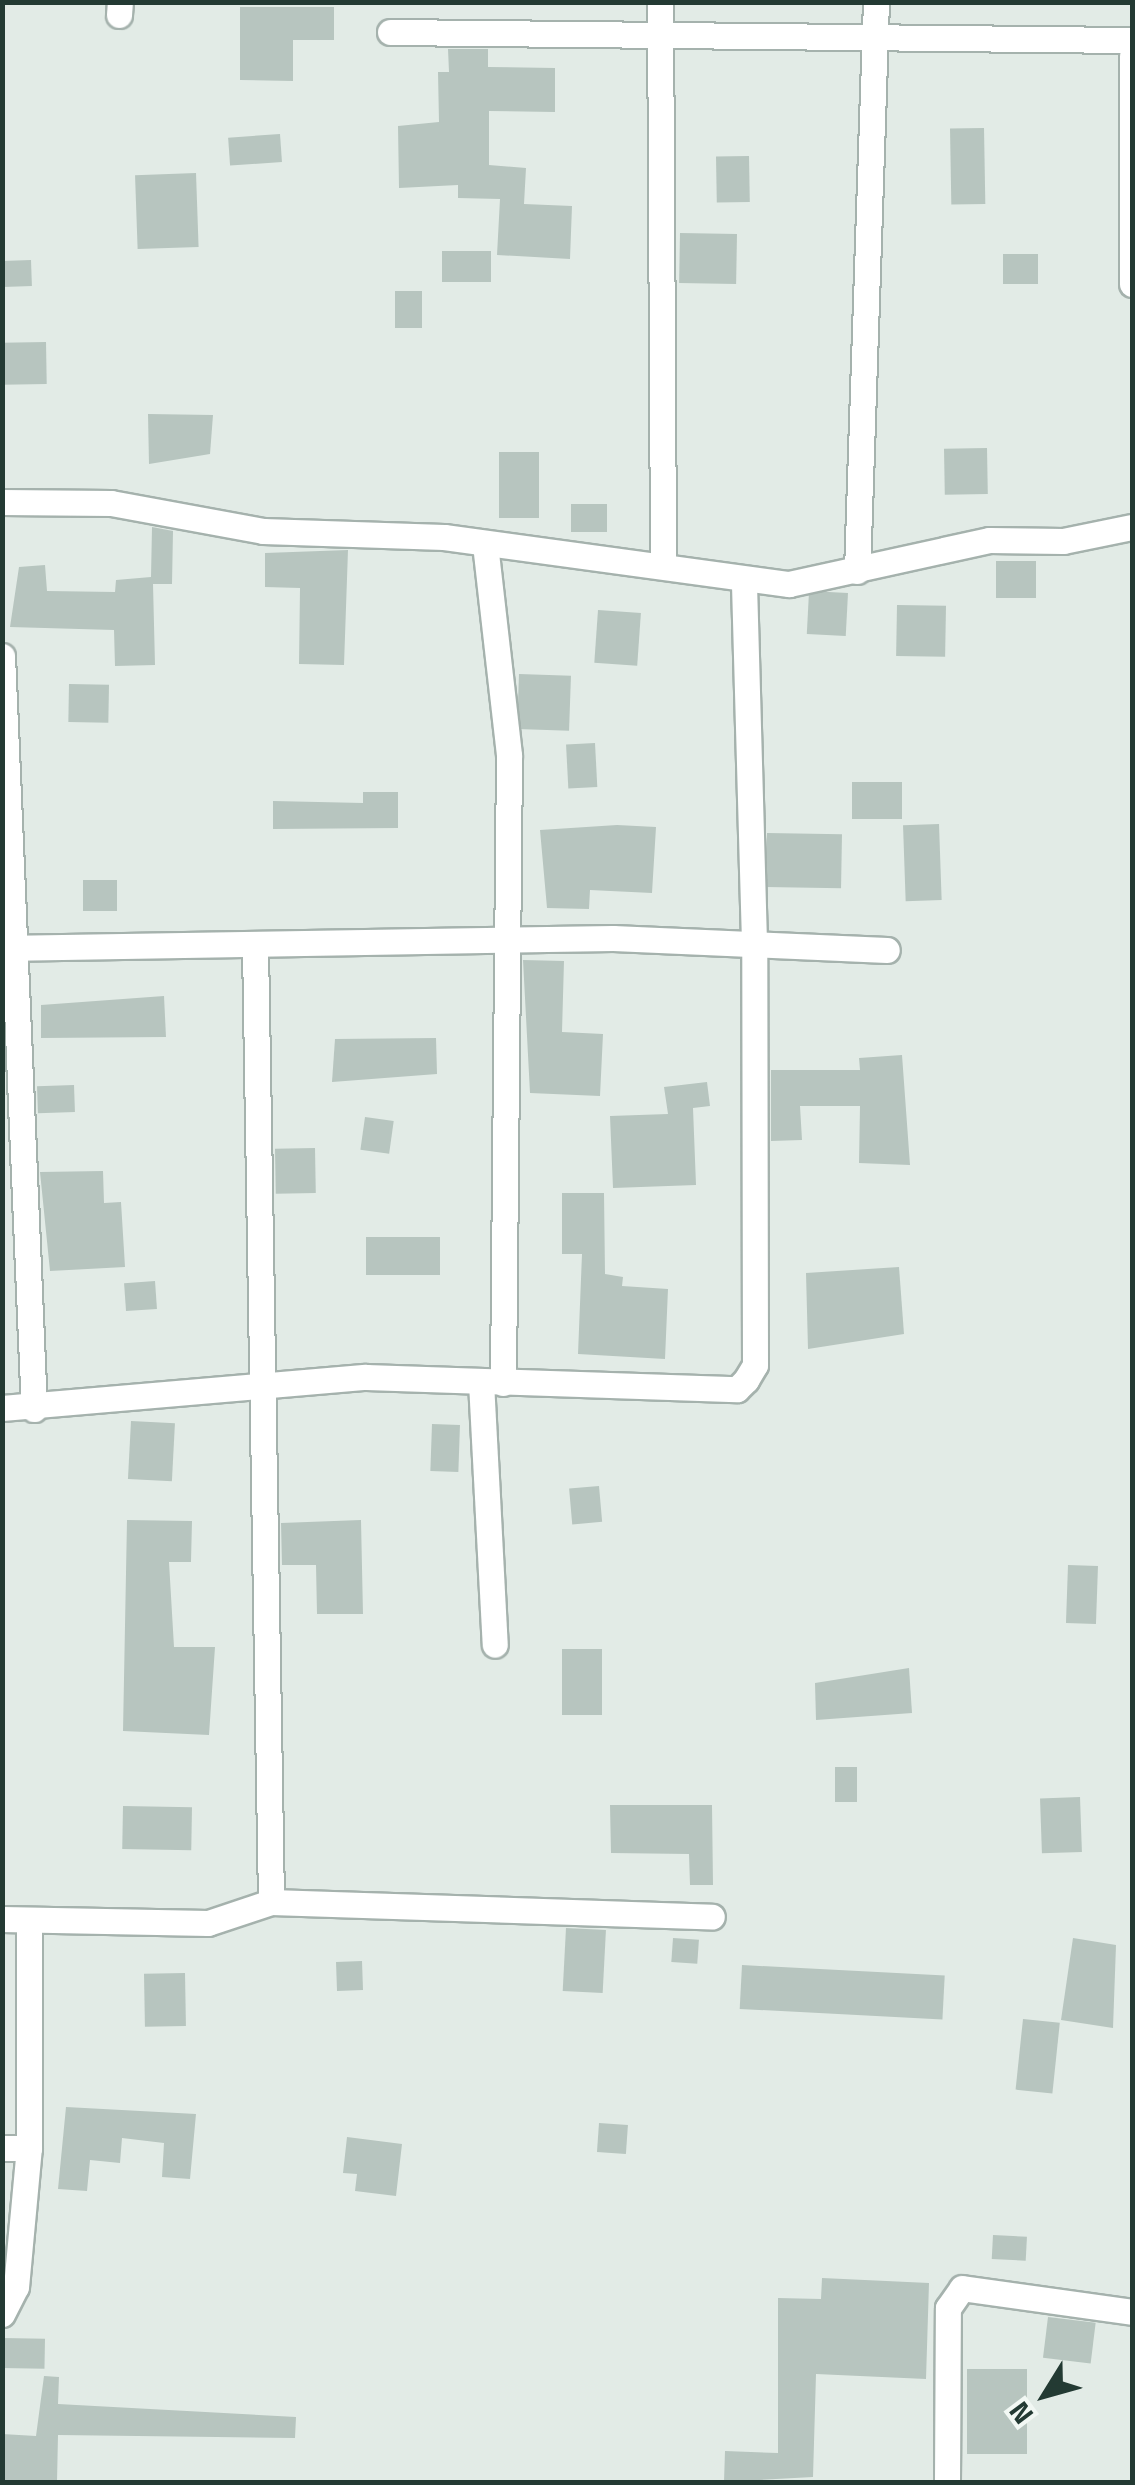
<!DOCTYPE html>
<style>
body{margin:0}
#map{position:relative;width:1135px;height:2485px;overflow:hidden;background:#e2ebe6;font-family:"Titillium Web",sans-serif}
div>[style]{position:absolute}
.building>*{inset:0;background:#b7c5bf;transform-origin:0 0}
.roads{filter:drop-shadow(2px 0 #a5b2ad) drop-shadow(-2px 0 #a5b2ad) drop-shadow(0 2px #a5b2ad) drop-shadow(0 -2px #a5b2ad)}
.street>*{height:25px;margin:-12.5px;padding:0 12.5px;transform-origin:12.5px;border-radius:12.5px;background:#fff}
span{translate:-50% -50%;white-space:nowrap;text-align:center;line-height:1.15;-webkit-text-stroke:9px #f2f8f4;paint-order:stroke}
.frame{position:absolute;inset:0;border:5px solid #233a33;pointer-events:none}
.north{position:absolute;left:995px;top:2345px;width:100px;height:100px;-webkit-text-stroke:8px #f2f8f4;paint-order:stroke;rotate:233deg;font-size:28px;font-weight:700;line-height:40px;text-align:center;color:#233a33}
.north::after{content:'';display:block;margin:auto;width:35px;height:45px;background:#233a33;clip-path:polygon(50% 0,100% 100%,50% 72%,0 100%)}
</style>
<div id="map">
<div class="building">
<div style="clip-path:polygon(240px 7px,334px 7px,334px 40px,293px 40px,293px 81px,240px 80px)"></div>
<div style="clip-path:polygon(448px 49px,488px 49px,488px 67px,555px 68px,555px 112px,489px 111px,489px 165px,526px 168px,524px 204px,572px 206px,570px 259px,497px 255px,500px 199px,458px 198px,458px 185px,399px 188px,398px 126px,439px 122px,438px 72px,449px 72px)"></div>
<div style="left:984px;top:128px;width:76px;height:34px;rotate:89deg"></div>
<div style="left:280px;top:134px;width:28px;height:52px;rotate:86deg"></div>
<div style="left:749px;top:156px;width:46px;height:33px;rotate:89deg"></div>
<div style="left:196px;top:173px;width:74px;height:61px;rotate:88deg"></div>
<div style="left:680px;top:233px;width:57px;height:50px;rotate:1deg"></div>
<div style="left:442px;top:251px;width:49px;height:31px"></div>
<div style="left:1003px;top:254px;width:35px;height:30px"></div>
<div style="left:31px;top:260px;width:26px;height:29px;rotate:88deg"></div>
<div style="left:422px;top:291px;width:37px;height:27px;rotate:90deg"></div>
<div style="left:46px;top:342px;width:42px;height:44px;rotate:89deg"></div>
<div style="clip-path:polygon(148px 414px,213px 415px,210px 454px,149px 464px)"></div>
<div style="left:987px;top:448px;width:46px;height:43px;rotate:89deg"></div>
<div style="left:499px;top:452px;width:40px;height:66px"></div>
<div style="left:571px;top:504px;width:36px;height:28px"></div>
<div style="clip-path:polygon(152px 527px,173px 531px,172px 584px,153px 584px,155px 665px,115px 666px,114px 630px,10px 627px,19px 567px,45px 565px,47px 591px,115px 592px,116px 580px,151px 577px)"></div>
<div style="clip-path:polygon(348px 550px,344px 665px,299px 664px,300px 588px,265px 587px,265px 553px)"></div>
<div style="left:996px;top:561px;width:40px;height:37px"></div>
<div style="left:848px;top:593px;width:43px;height:39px;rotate:93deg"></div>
<div style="left:897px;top:605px;width:49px;height:51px;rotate:1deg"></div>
<div style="left:598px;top:610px;width:43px;height:53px;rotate:4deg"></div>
<div style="left:519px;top:674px;width:52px;height:55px;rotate:2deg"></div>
<div style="left:69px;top:684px;width:40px;height:38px;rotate:1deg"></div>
<div style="left:595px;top:743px;width:44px;height:29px;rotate:87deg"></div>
<div style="left:852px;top:782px;width:50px;height:37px"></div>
<div style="clip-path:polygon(363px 792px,398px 792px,398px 828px,273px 829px,273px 801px,363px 803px)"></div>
<div style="left:939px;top:824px;width:76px;height:36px;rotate:88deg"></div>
<div style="clip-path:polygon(617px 825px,656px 827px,652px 893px,590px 890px,589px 909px,547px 908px,540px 830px)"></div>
<div style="left:767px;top:833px;width:75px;height:54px;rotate:1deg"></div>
<div style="left:83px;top:880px;width:34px;height:31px"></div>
<div style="clip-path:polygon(523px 960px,564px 961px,562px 1032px,603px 1034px,600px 1096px,530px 1093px)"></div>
<div style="clip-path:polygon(164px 996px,166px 1037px,41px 1038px,41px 1005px)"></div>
<div style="clip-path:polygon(436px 1038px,437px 1074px,332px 1082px,335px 1039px)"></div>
<div style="clip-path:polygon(902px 1055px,910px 1165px,859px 1163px,860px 1106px,800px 1106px,802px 1140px,771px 1141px,771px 1070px,860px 1070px,859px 1058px)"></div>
<div style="clip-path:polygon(707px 1082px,710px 1106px,693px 1108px,696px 1185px,613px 1188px,610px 1116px,668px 1114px,664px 1087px)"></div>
<div style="left:74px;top:1085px;width:27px;height:37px;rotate:88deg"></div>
<div style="left:365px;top:1117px;width:29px;height:33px;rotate:8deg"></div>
<div style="left:315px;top:1148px;width:45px;height:40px;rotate:89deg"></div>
<div style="clip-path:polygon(103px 1171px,104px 1203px,121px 1202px,125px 1267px,50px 1271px,40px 1172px)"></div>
<div style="clip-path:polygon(562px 1193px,604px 1193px,605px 1274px,623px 1277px,622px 1286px,668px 1289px,665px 1359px,578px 1354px,582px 1254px,562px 1254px)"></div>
<div style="left:366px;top:1237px;width:74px;height:38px"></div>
<div style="clip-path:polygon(899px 1267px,904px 1334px,808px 1349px,806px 1273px)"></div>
<div style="left:155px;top:1281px;width:28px;height:31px;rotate:86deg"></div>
<div style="left:131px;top:1421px;width:44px;height:58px;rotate:3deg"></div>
<div style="left:432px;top:1424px;width:28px;height:47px;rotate:2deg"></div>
<div style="left:599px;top:1486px;width:36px;height:30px;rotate:85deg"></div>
<div style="clip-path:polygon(127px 1520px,192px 1521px,191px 1562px,169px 1562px,174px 1647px,215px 1647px,209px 1735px,123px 1731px)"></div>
<div style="clip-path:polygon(361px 1520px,363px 1614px,317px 1614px,316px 1565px,282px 1565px,281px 1523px)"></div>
<div style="left:1068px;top:1565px;width:30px;height:58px;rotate:2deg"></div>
<div style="left:562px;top:1649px;width:40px;height:66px"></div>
<div style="clip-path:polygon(909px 1668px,912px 1713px,816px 1720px,815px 1683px)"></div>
<div style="left:835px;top:1767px;width:22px;height:35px"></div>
<div style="left:1080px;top:1797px;width:55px;height:40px;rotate:88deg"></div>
<div style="clip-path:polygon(610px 1805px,712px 1805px,713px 1885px,690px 1885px,689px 1854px,611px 1853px)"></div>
<div style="left:123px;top:1806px;width:69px;height:43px;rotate:1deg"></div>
<div style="left:566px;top:1928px;width:40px;height:63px;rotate:3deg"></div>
<div style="left:673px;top:1938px;width:26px;height:24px;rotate:4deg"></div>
<div style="clip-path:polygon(1073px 1938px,1116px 1945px,1113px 2028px,1061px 2020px)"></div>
<div style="left:362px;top:1961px;width:29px;height:26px;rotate:88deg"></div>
<div style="left:742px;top:1965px;width:203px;height:44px;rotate:3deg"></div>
<div style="left:185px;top:1973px;width:53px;height:41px;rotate:89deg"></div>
<div style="left:1023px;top:2019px;width:37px;height:71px;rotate:6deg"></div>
<div style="clip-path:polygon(66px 2107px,196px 2114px,190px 2179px,162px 2177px,164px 2143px,122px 2138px,120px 2163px,90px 2160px,87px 2191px,58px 2189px)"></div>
<div style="left:599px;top:2123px;width:29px;height:29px;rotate:4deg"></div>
<div style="clip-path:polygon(347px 2137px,402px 2144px,396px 2196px,355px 2191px,357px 2174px,343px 2173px)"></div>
<div style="left:993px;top:2235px;width:34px;height:24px;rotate:3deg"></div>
<div style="clip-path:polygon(822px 2278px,929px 2283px,926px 2379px,816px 2374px,813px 2477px,724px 2482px,725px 2451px,778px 2453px,778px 2298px,821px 2299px)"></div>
<div style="left:1048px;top:2317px;width:48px;height:41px;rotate:7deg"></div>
<div style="left:2px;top:2338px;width:43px;height:30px;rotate:1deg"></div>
<div style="left:1027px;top:2369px;width:85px;height:60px;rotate:90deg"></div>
<div style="clip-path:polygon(44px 2376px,59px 2377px,58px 2404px,296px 2417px,295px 2438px,58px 2435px,57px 2482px,2px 2482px,2px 2434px,36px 2436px)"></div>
</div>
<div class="roads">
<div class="street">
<div style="left:660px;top:2px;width:559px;rotate:89.69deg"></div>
<div style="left:119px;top:15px;width:13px;rotate:-86deg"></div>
<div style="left:390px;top:32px;width:742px;rotate:0.62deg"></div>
<div style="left:1132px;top:56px;width:228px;rotate:90deg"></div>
<div style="left:2px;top:502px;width:109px;rotate:0.5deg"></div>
<div style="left:111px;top:503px;width:155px;rotate:10.4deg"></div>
<div style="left:263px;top:531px;width:181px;rotate:1.9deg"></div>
<div style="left:444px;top:537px;width:348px;rotate:7.8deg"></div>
<div style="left:789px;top:584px;width:205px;rotate:-12.4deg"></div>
<div style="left:989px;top:540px;width:74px;rotate:0.8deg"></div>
<div style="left:1063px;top:541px;width:70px;rotate:-11.5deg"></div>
<div style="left:485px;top:544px;width:212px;rotate:83.5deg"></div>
<div style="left:509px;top:755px;width:628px;rotate:90.55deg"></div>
<div style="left:857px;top:571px;width:569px;rotate:-88.09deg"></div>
<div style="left:2px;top:656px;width:754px;rotate:87.57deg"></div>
<div style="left:255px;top:946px;width:956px;rotate:89.04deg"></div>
<div style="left:2px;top:948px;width:611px;rotate:-0.94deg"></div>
<div style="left:613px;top:938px;width:274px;rotate:2.5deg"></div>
<div style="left:481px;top:1382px;width:263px;rotate:87deg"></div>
<div style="left:2px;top:1408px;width:365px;rotate:-4.9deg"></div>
<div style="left:366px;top:1377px;width:371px;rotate:1.9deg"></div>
<div style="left:737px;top:1389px;width:13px;rotate:-45deg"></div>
<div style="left:746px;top:1380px;width:17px;rotate:-59deg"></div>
<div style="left:755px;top:1365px;width:423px;rotate:-90.1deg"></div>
<div style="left:754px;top:942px;width:362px;rotate:-91.6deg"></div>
<div style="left:2px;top:1919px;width:206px;rotate:1.1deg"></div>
<div style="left:208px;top:1923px;width:66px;rotate:-18.4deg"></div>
<div style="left:271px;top:1902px;width:441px;rotate:1.9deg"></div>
<div style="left:2px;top:2148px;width:27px"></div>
<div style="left:2px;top:2314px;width:30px;rotate:-63deg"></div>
<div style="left:16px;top:2287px;width:140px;rotate:-84.7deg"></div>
<div style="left:29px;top:2148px;width:228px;rotate:-90deg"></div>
<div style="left:947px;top:2482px;width:174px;rotate:-89.7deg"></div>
<div style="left:948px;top:2308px;width:24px;rotate:-55deg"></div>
<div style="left:962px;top:2288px;width:172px;rotate:8deg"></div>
</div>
</div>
<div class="frame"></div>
<div class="north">N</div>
</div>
